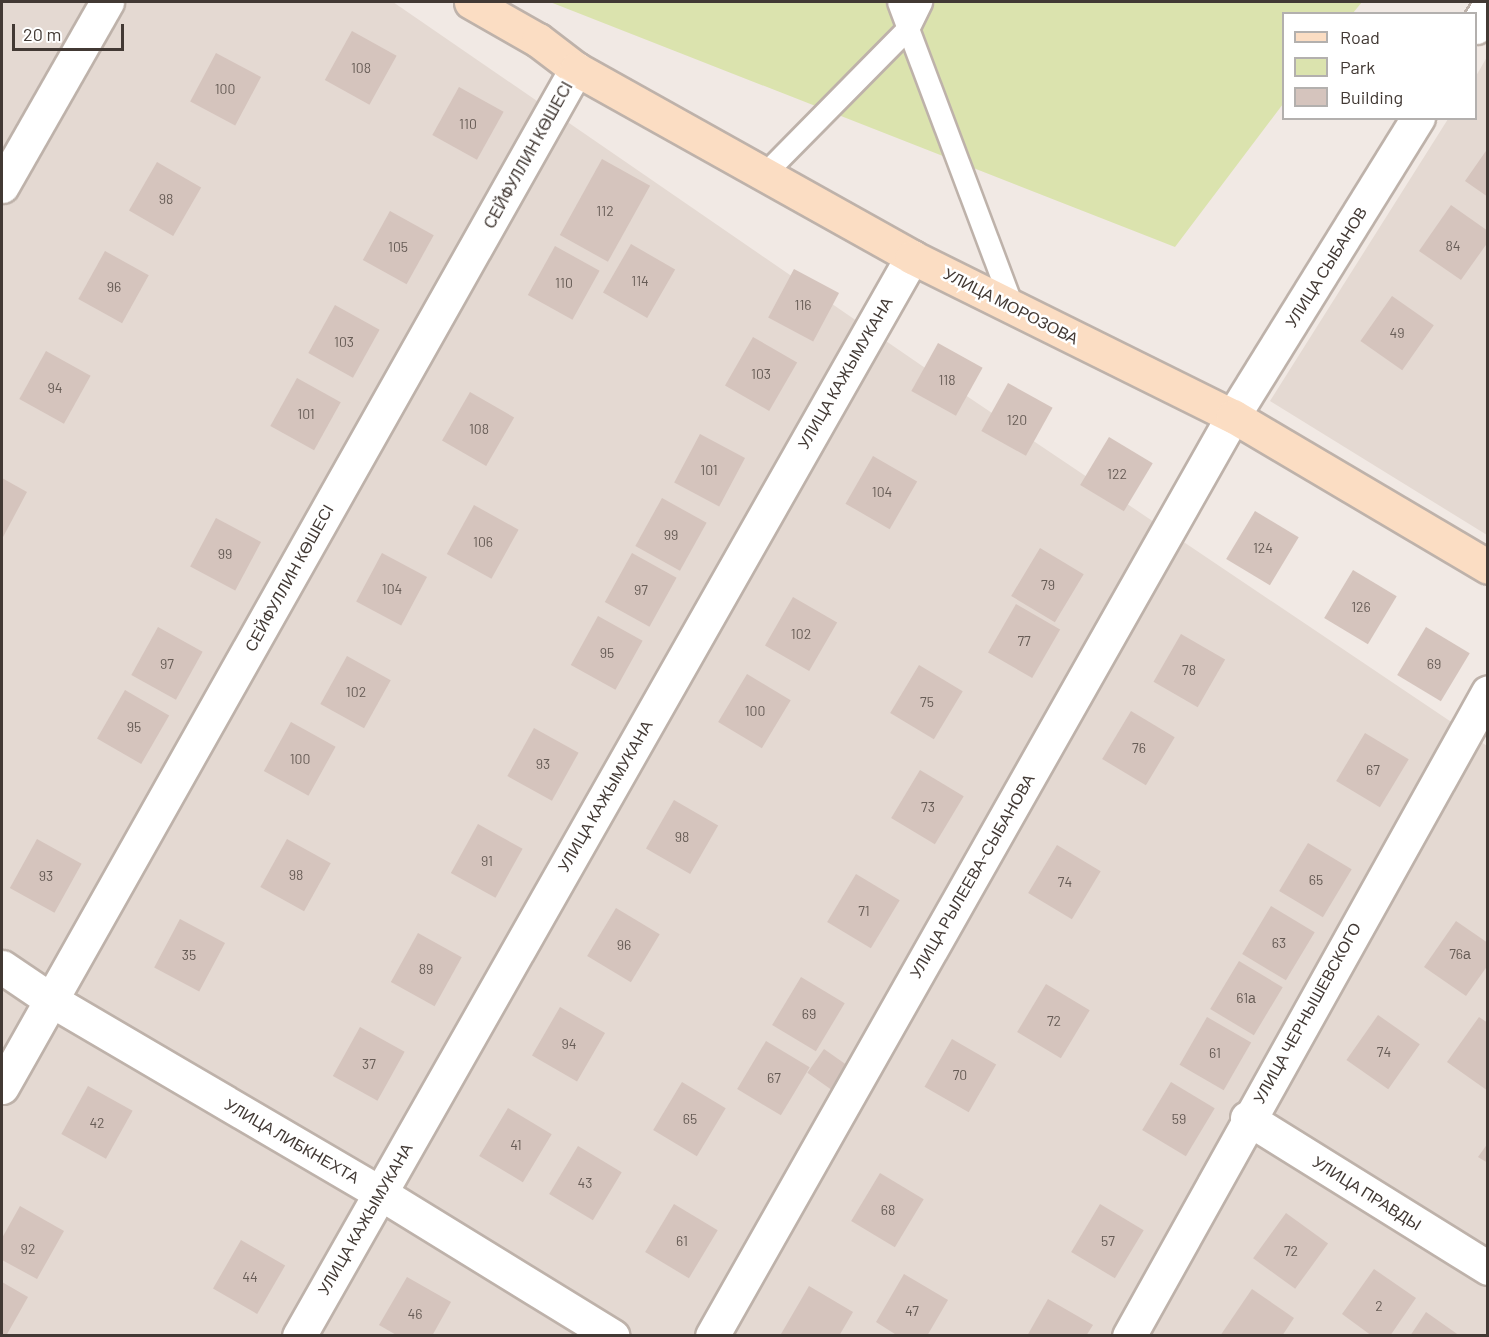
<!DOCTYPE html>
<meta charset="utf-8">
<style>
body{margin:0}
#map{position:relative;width:1489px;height:1337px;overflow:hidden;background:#f1e9e4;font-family:Barlow,sans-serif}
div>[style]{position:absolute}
.residential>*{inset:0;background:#e4d9d2}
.green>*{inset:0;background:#dbe3ae}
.building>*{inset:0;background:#d5c4bd;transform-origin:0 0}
.roads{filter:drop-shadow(2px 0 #beb2aa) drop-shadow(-2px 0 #beb2aa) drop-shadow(0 2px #beb2aa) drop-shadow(0 -2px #beb2aa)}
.service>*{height:21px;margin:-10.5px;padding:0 10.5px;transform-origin:10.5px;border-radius:10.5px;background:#fff}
.minor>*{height:33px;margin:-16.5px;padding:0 16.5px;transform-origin:16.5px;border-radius:16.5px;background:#fff}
.tertiary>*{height:33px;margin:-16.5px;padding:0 16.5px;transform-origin:16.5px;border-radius:16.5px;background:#fff}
.secondary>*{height:33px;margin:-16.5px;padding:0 16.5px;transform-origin:16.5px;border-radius:16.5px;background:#fbddc3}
span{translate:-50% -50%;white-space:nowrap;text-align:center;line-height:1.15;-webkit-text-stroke:5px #fff;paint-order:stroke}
.number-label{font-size:14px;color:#675c56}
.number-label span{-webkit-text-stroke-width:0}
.street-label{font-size:16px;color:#423934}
.frame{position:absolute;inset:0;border:3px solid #423934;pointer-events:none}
.legend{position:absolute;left:1282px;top:12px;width:195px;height:108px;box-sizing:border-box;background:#fff;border:2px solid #b3b0ae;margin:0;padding:8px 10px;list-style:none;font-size:18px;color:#423934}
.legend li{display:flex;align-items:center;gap:12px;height:30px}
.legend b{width:30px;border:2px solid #b3b0ae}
.scale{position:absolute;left:12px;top:24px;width:112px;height:27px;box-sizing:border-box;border:3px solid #423934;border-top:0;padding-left:8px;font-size:18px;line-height:21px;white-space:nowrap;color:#423934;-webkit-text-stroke:4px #fff;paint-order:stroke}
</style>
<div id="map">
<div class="residential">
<div style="clip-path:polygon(2px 2px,393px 2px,931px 372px,1487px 746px,1487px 1335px,2px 1336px)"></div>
<div style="clip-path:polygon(1487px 57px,1487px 535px,1270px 401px,1448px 119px,1476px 118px,1476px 76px)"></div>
</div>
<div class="green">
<div style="clip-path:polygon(550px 2px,1362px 2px,1353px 13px,1284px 14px,1283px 104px,1175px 247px)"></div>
</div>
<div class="building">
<div style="left:352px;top:31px;width:51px;height:56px;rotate:29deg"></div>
<div style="left:216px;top:53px;width:51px;height:55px;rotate:28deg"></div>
<div style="left:459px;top:87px;width:51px;height:55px;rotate:29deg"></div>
<div style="clip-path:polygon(1488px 148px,1488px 197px,1465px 181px)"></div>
<div style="left:602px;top:159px;width:55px;height:87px;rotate:29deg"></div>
<div style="left:157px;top:162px;width:51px;height:56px;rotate:30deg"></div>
<div style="clip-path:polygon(1451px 205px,1488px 231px,1488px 242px,1461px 280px,1419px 251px)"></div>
<div style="left:390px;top:211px;width:50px;height:56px;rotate:29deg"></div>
<div style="left:631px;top:244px;width:51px;height:56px;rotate:30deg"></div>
<div style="left:555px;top:246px;width:51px;height:56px;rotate:29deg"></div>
<div style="left:105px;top:251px;width:50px;height:55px;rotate:29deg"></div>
<div style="left:794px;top:269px;width:51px;height:55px;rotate:28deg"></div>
<div style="left:1392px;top:296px;width:51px;height:55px;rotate:35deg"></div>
<div style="left:335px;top:305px;width:51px;height:55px;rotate:29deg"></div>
<div style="left:753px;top:337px;width:51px;height:56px;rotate:30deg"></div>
<div style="left:938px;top:343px;width:51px;height:55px;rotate:29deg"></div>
<div style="left:46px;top:351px;width:51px;height:55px;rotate:29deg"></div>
<div style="left:297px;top:378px;width:50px;height:55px;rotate:29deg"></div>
<div style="left:1008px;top:383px;width:51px;height:55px;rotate:29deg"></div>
<div style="left:470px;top:392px;width:51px;height:56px;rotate:30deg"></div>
<div style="left:700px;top:434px;width:51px;height:55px;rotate:28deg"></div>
<div style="left:1109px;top:437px;width:51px;height:56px;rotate:31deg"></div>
<div style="left:873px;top:456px;width:51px;height:55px;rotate:30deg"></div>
<div style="clip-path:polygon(2px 478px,27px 492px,2px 539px)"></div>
<div style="left:662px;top:498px;width:51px;height:55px;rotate:29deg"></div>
<div style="left:474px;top:505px;width:51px;height:56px;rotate:29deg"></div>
<div style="left:1255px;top:511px;width:51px;height:56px;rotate:31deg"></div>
<div style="left:216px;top:518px;width:51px;height:55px;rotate:28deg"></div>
<div style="left:1040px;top:548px;width:51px;height:56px;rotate:31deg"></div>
<div style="left:382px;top:553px;width:51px;height:55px;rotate:28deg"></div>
<div style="left:632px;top:553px;width:51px;height:56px;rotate:29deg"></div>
<div style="left:1353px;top:570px;width:51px;height:56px;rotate:31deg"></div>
<div style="left:793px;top:597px;width:51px;height:56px;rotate:30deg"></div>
<div style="left:1016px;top:604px;width:51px;height:56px;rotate:30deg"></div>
<div style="left:598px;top:616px;width:51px;height:56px;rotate:29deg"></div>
<div style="left:158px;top:627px;width:51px;height:55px;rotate:29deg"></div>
<div style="left:1426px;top:627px;width:51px;height:56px;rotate:31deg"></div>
<div style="left:1181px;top:634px;width:51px;height:55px;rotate:30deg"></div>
<div style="left:347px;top:656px;width:50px;height:55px;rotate:29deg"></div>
<div style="left:919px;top:665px;width:51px;height:56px;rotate:31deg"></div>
<div style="left:747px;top:674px;width:51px;height:56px;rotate:31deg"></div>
<div style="left:125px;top:690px;width:51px;height:56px;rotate:30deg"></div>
<div style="left:1131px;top:711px;width:51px;height:56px;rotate:31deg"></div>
<div style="left:291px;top:722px;width:51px;height:56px;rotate:29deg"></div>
<div style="left:534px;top:728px;width:51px;height:55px;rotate:29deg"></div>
<div style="left:1365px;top:733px;width:51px;height:56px;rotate:31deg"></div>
<div style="left:920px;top:770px;width:51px;height:56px;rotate:31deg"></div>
<div style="left:674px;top:800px;width:51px;height:56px;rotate:30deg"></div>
<div style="left:478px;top:824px;width:51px;height:56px;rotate:29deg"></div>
<div style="left:37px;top:839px;width:51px;height:56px;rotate:29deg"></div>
<div style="left:287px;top:839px;width:50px;height:55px;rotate:29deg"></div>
<div style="left:1308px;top:843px;width:51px;height:56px;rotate:31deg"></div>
<div style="left:1057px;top:845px;width:51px;height:56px;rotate:31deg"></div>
<div style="left:856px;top:874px;width:51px;height:56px;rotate:31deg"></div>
<div style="left:1271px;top:906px;width:51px;height:56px;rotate:31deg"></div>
<div style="left:616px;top:908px;width:51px;height:56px;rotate:31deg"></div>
<div style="left:180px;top:919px;width:51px;height:55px;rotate:28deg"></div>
<div style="clip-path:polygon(1456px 921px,1488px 943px,1488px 965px,1466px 996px,1424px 967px)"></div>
<div style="left:418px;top:933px;width:50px;height:56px;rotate:29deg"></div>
<div style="left:1239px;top:961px;width:51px;height:56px;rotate:31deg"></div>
<div style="left:801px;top:977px;width:51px;height:56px;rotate:31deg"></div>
<div style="left:1046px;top:984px;width:51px;height:56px;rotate:31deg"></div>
<div style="left:560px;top:1007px;width:52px;height:56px;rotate:30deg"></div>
<div style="left:1378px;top:1015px;width:51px;height:55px;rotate:35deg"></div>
<div style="left:1207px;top:1017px;width:51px;height:55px;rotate:30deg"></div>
<div style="clip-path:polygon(1479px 1017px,1488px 1023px,1488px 1091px,1447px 1062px)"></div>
<div style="left:360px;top:1027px;width:51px;height:56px;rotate:29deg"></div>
<div style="left:952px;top:1039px;width:51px;height:55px;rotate:30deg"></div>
<div style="left:766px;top:1041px;width:51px;height:56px;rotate:31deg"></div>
<div style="left:824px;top:1049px;width:29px;height:29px;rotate:35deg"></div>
<div style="left:682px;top:1082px;width:51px;height:56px;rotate:31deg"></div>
<div style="left:1171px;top:1082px;width:51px;height:56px;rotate:31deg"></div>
<div style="left:88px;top:1086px;width:51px;height:55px;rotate:29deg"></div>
<div style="left:508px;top:1108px;width:51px;height:56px;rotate:31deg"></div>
<div style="clip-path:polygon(1488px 1143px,1488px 1163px,1478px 1157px)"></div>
<div style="left:578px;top:1146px;width:51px;height:56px;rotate:31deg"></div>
<div style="left:880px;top:1173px;width:51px;height:56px;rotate:31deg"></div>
<div style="left:674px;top:1204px;width:51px;height:56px;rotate:31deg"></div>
<div style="left:1100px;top:1204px;width:51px;height:56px;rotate:31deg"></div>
<div style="clip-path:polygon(20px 1206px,64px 1231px,37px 1279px,2px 1260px,2px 1238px)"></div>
<div style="left:1286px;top:1213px;width:52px;height:56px;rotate:36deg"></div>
<div style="left:241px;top:1240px;width:51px;height:56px;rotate:30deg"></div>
<div style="clip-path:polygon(1374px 1269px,1416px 1298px,1390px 1336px,1372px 1336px,1342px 1314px)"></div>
<div style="clip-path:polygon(904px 1274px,948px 1300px,927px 1336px,898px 1336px,876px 1322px)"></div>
<div style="clip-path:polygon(407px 1277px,451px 1302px,432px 1336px,398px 1336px,379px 1325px)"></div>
<div style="clip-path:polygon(2px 1282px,28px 1297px,6px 1336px,2px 1336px)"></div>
<div style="clip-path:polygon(809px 1286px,853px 1312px,839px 1336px,781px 1334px)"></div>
<div style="clip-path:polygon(1252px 1289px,1294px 1318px,1282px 1336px,1220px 1336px)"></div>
<div style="clip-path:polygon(1048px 1299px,1093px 1325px,1086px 1336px,1027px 1336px)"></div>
<div style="clip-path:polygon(1426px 1312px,1460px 1336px,1410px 1336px)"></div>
</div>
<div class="roads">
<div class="service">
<div style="left:898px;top:2px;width:327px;rotate:69.4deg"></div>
<div style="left:764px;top:174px;width:206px;rotate:-45.4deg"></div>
<div style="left:909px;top:27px;width:28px;rotate:-64deg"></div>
</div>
<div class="minor">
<div style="left:2px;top:186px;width:212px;rotate:-60.3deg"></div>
<div style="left:2px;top:967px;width:59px;rotate:34deg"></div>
<div style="left:51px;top:1000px;width:381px;rotate:30.4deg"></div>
<div style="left:380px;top:1193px;width:273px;rotate:31.6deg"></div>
<div style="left:2px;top:1087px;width:1169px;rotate:-60.58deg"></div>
<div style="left:1247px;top:1118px;width:284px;rotate:31.9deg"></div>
<div style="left:299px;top:1336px;width:1241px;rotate:-60.4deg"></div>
<div style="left:1129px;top:1336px;width:737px;rotate:-60.86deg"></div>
</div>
<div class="tertiary">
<div style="left:1476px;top:27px;width:22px;rotate:-58deg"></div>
<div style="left:712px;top:1336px;width:1057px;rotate:-60.48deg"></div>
<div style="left:1233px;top:416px;width:351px;rotate:-58.2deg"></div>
</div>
<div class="secondary">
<div style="left:471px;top:2px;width:77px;rotate:29.6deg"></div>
<div style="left:538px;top:40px;width:48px;rotate:37.3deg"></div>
<div style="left:576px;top:69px;width:385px;rotate:29.2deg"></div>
<div style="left:912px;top:257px;width:358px;rotate:26.4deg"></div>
<div style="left:1233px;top:416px;width:296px;rotate:30.6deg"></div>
</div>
</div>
<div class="number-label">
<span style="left:361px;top:68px">108</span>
<span style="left:225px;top:89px">100</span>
<span style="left:468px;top:124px">110</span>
<span style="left:166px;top:199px">98</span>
<span style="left:605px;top:211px">112</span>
<span style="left:1453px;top:246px">84</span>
<span style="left:398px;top:247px">105</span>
<span style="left:640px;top:281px">114</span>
<span style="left:564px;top:283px">110</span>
<span style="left:114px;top:287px">96</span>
<span style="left:803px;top:305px">116</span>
<span style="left:1397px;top:333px">49</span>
<span style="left:344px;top:342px">103</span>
<span style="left:761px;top:374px">103</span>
<span style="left:947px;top:380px">118</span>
<span style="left:55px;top:388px">94</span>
<span style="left:306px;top:414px">101</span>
<span style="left:1017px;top:420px">120</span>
<span style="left:479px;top:429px">108</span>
<span style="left:709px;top:470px">101</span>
<span style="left:1117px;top:474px">122</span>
<span style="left:882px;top:492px">104</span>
<span style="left:671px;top:535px">99</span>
<span style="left:483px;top:542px">106</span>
<span style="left:1263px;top:548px">124</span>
<span style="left:225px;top:554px">99</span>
<span style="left:1048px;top:585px">79</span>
<span style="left:392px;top:589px">104</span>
<span style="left:641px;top:590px">97</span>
<span style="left:1361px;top:607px">126</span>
<span style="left:801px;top:634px">102</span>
<span style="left:1024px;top:641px">77</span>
<span style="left:607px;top:653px">95</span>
<span style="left:167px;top:664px">97</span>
<span style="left:1434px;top:664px">69</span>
<span style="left:1189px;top:670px">78</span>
<span style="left:356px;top:692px">102</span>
<span style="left:927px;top:702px">75</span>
<span style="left:755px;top:711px">100</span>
<span style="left:134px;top:727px">95</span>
<span style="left:1139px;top:748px">76</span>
<span style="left:300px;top:759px">100</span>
<span style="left:543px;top:764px">93</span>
<span style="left:1373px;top:770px">67</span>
<span style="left:928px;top:807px">73</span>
<span style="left:682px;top:837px">98</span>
<span style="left:487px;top:861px">91</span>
<span style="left:296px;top:875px">98</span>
<span style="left:46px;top:876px">93</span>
<span style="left:1316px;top:880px">65</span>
<span style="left:1065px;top:882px">74</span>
<span style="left:864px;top:911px">71</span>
<span style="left:1279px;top:943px">63</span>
<span style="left:624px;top:945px">96</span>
<span style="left:1460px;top:954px">76а</span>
<span style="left:189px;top:955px">35</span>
<span style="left:426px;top:969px">89</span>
<span style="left:1246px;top:998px">61а</span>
<span style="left:809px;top:1014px">69</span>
<span style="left:1054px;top:1021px">72</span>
<span style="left:569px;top:1044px">94</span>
<span style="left:1384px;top:1052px">74</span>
<span style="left:1215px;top:1053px">61</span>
<span style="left:369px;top:1064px">37</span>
<span style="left:960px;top:1075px">70</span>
<span style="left:774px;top:1078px">67</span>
<span style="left:690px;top:1119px">65</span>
<span style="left:1179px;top:1119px">59</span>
<span style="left:97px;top:1123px">42</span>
<span style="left:516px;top:1145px">41</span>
<span style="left:585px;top:1183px">43</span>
<span style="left:888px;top:1210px">68</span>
<span style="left:682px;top:1241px">61</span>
<span style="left:1108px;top:1241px">57</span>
<span style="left:28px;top:1249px">92</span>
<span style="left:1291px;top:1251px">72</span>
<span style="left:250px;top:1277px">44</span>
<span style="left:1379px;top:1306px">2</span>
<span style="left:912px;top:1311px">47</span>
<span style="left:415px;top:1314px">46</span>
</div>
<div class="street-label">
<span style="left:528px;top:155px;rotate:-61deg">СЕЙФУЛЛИН КӨШЕСІ</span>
<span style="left:1326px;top:267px;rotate:-58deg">УЛИЦА СЫБАНОВ</span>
<span style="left:1011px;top:306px;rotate:27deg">УЛИЦА МОРОЗОВА</span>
<span style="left:845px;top:373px;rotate:-60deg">УЛИЦА КАЖЫМУКАНА</span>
<span style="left:289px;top:578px;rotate:-61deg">СЕЙФУЛЛИН КӨШЕСІ</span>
<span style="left:605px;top:796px;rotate:-60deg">УЛИЦА КАЖЫМУКАНА</span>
<span style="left:972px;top:876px;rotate:-60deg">УЛИЦА РЫЛЕЕВА-СЫБАНОВА</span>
<span style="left:1307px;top:1013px;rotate:-61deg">УЛИЦА ЧЕРНЫШЕВСКОГО</span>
<span style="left:292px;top:1141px;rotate:30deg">УЛИЦА ЛИБКНЕХТА</span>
<span style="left:1367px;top:1193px;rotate:32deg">УЛИЦА ПРАВДЫ</span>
<span style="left:365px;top:1219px;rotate:-60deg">УЛИЦА КАЖЫМУКАНА</span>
</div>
<div class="frame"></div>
<ul class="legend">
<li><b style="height:8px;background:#fbddc3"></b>Road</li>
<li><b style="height:16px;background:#dbe3ae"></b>Park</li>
<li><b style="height:16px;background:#d5c4bd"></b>Building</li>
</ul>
<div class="scale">20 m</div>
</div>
